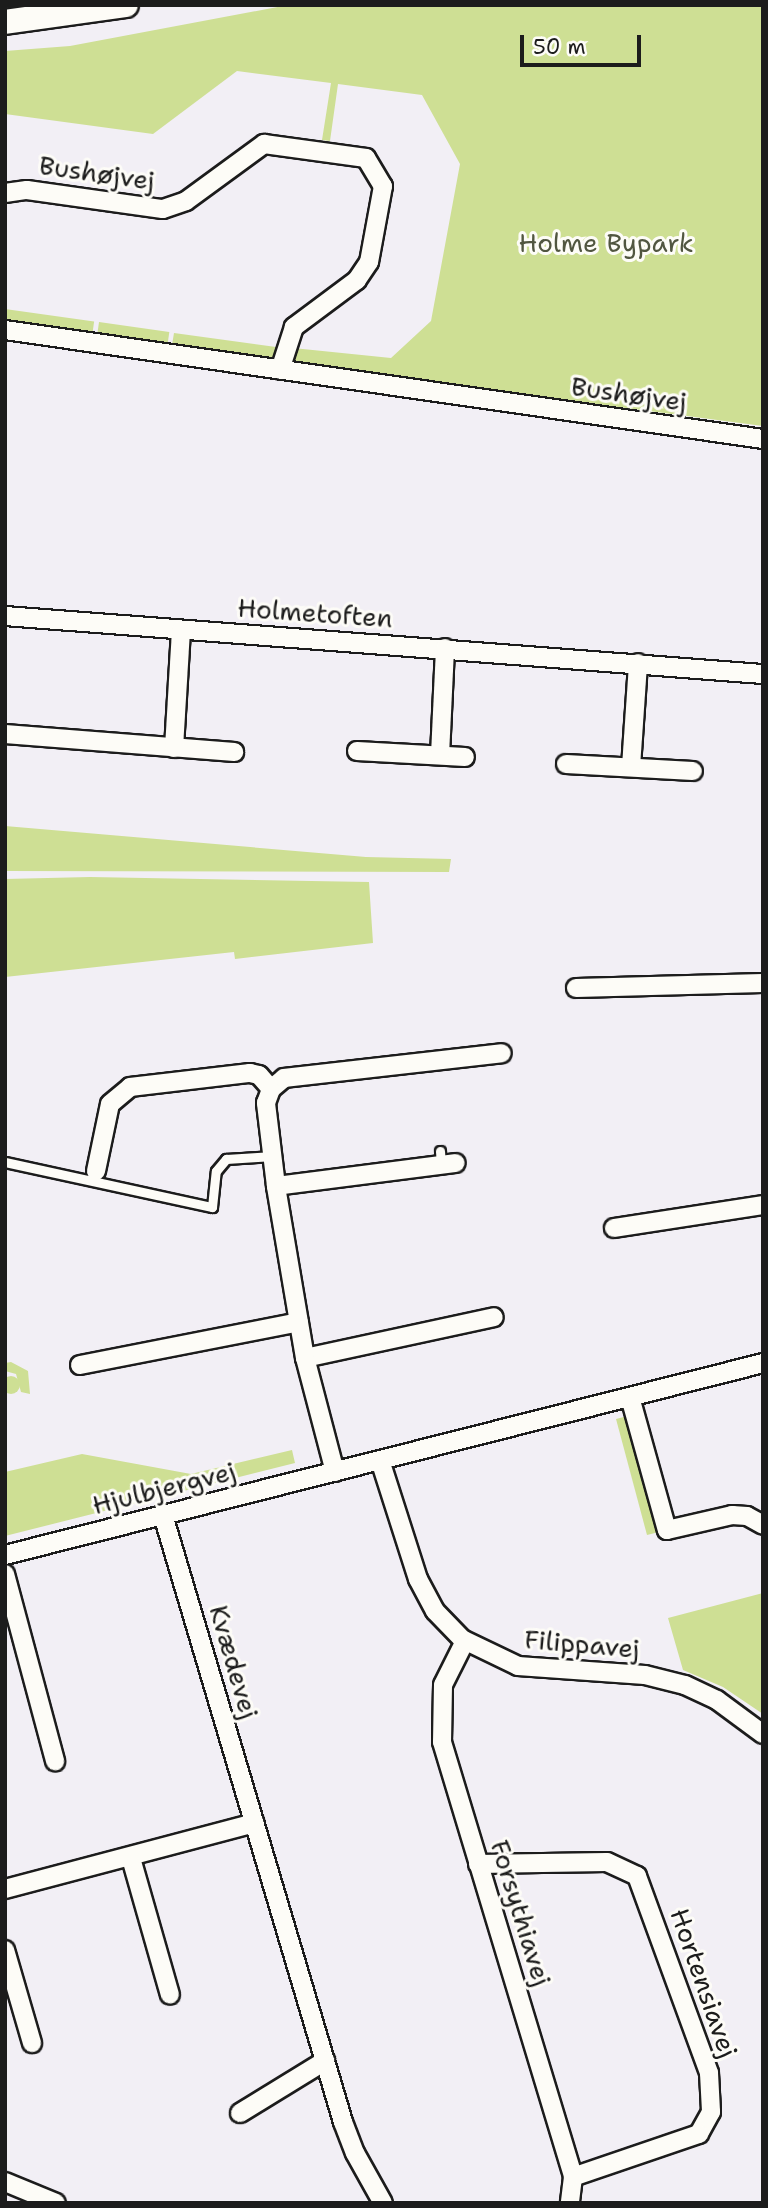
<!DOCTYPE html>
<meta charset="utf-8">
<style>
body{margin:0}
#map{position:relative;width:768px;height:2208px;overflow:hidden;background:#f2eff5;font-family:"Shantell Sans",sans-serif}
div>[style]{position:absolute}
.green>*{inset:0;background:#cedf94;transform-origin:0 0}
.round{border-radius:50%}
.roads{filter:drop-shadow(2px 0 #1c1c1c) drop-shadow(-2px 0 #1c1c1c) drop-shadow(0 2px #1c1c1c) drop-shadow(0 -2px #1c1c1c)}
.service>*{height:9px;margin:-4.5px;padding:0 4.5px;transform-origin:4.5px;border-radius:4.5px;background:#fdfcf7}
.minor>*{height:18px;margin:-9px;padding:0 9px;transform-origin:9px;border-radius:9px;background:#fdfcf7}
.secondary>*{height:24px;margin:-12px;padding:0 12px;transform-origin:12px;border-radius:12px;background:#fdfcf7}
span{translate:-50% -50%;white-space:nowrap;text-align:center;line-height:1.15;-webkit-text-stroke:6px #fdfcf7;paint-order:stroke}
.street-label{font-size:26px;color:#1c1c1c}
.park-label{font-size:26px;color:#515640}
.frame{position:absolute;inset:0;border:7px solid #1c1c1c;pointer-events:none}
.scale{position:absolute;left:520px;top:35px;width:121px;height:32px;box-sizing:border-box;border:4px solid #1c1c1c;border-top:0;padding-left:9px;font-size:21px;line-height:24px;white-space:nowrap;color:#1c1c1c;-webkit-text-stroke:5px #fdfcf7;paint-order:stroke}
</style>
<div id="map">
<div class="green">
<div style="clip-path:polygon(288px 5px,763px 5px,763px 426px,299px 365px,292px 356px,293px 348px,391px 358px,431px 321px,460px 164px,422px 95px,338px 84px,330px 141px,322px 140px,331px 83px,237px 71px,153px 134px,5px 114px,5px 51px,70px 46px)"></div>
<div style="left:5px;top:309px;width:90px;height:13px;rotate:8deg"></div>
<div style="left:99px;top:322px;width:71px;height:12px;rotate:8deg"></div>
<div style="clip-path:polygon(174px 333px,276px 347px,275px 355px,269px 359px,172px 345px)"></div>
<div style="clip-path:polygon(5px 826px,366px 857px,451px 859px,449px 872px,5px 871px)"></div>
<div style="clip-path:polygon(90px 877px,369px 882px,373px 943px,235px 959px,234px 952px,5px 977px,5px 879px)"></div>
<div style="clip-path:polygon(11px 1362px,28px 1371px,30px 1394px,21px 1392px,16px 1374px,5px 1371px,5px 1363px)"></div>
<div class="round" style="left:2px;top:1376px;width:18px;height:18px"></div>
<div style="clip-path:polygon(643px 1412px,663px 1531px,647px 1535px,616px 1419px)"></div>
<div style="clip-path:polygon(292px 1450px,295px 1463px,5px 1536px,5px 1472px,82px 1454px,191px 1474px)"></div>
<div style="clip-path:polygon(763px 1593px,763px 1714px,723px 1687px,683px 1670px,668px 1618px)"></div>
</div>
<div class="roads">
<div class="service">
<div style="left:440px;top:1151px;width:14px;rotate:86deg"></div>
<div style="left:5px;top:1162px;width:212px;rotate:12.3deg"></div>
<div style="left:212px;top:1207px;width:36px;rotate:-84deg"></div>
<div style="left:216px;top:1171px;width:16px;rotate:-50deg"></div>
<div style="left:226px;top:1159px;width:47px;rotate:-3.7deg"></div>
</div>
<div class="minor">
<div style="left:5px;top:193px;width:22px;rotate:-8deg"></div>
<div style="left:27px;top:190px;width:137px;rotate:8deg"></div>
<div style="left:163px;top:209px;width:24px;rotate:-19deg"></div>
<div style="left:186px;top:201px;width:97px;rotate:-36.2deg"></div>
<div style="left:264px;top:144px;width:103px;rotate:7.8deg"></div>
<div style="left:366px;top:158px;width:33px;rotate:59deg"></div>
<div style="left:383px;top:186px;width:77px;rotate:100.4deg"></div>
<div style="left:369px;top:262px;width:22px;rotate:124deg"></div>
<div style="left:357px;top:280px;width:79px;rotate:143.3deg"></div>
<div style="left:294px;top:327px;width:45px;rotate:108deg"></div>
<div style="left:5px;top:330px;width:766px;rotate:8.18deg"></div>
<div style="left:5px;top:616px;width:760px;rotate:4.38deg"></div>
<div style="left:5px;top:734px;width:230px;rotate:4.5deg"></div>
<div style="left:174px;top:748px;width:118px;rotate:-86.6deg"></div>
<div style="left:357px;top:751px;width:108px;rotate:3.2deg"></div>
<div style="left:440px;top:755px;width:107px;rotate:-87.3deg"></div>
<div style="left:566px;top:764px;width:127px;rotate:3.2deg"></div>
<div style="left:631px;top:767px;width:104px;rotate:-86.1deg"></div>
<div style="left:576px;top:988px;width:187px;rotate:-1.5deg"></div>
<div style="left:96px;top:1171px;width:68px;rotate:-78.2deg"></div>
<div style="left:110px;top:1104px;width:26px;rotate:-40deg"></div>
<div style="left:130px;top:1087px;width:121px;rotate:-6.7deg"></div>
<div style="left:250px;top:1073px;width:9px;rotate:13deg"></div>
<div style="left:259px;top:1075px;width:18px;rotate:49deg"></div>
<div style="left:276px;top:1186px;width:181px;rotate:-7.3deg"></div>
<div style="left:614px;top:1228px;width:151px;rotate:-8.8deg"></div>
<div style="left:305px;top:1358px;width:193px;rotate:-12.2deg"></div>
<div style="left:80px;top:1365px;width:223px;rotate:-11.1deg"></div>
<div style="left:630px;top:1397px;width:138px;rotate:74.5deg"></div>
<div style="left:667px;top:1530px;width:67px;rotate:-13deg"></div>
<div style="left:732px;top:1515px;width:15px;rotate:4deg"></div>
<div style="left:747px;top:1516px;width:18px;rotate:29deg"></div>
<div style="left:380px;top:1460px;width:125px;rotate:72.3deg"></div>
<div style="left:418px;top:1579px;width:36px;rotate:62deg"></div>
<div style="left:435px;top:1611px;width:39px;rotate:46deg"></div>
<div style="left:462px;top:1639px;width:62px;rotate:25.7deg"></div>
<div style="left:518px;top:1666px;width:127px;rotate:4.1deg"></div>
<div style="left:645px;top:1675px;width:41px;rotate:14deg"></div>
<div style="left:685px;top:1685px;width:35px;rotate:25deg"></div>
<div style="left:717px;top:1700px;width:57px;rotate:36.5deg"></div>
<div style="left:335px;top:1472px;width:118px;rotate:-104.7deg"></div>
<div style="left:305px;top:1358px;width:174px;rotate:-99.6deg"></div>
<div style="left:276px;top:1186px;width:84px;rotate:-96.9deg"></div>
<div style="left:266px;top:1103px;width:15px;rotate:-70deg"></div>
<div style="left:271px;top:1089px;width:17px;rotate:-40deg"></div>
<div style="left:284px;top:1078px;width:219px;rotate:-6.5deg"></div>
<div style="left:163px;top:1515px;width:633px;rotate:73.48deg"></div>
<div style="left:343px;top:2122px;width:33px;rotate:69deg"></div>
<div style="left:355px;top:2153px;width:57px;rotate:60.8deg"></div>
<div style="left:5px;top:1555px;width:782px;rotate:-14.21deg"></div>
<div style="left:5px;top:1574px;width:194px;rotate:75deg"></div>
<div style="left:465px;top:1641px;width:49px;rotate:116.6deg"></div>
<div style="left:443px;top:1685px;width:57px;rotate:91deg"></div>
<div style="left:442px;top:1742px;width:454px;rotate:73.2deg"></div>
<div style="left:573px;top:2177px;width:26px;rotate:97deg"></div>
<div style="left:131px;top:1858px;width:142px;rotate:74.1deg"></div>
<div style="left:478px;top:1864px;width:129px;rotate:-0.9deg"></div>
<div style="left:607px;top:1862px;width:33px;rotate:25deg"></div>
<div style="left:637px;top:1876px;width:210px;rotate:69.9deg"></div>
<div style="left:709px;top:2073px;width:39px;rotate:87deg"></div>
<div style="left:711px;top:2112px;width:25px;rotate:119deg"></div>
<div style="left:699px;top:2134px;width:133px;rotate:161.2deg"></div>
<div style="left:5px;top:1889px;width:258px;rotate:-14.8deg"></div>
<div style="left:5px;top:1950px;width:97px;rotate:73.8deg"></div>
<div style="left:240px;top:2113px;width:100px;rotate:-31.5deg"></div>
<div style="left:5px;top:2182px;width:55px;rotate:22.4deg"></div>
</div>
<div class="secondary">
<div style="left:5px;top:22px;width:122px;rotate:-8deg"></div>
</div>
</div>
<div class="street-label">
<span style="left:97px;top:173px;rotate:8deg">Bushøjvej</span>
<span style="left:629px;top:394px;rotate:8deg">Bushøjvej</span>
<span style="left:315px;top:613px;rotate:4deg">Holmetoften</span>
<span style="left:164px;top:1488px;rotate:-14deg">Hjulbjergvej</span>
<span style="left:582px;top:1644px;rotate:5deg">Filippavej</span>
<span style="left:234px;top:1662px;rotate:74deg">Kvædevej</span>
<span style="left:521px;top:1913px;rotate:73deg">Forsythiavej</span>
<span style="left:704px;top:1983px;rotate:71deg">Hortensiavej</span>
</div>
<div class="park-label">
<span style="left:606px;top:243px">Holme Bypark</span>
</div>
<div class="frame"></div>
<div class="scale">50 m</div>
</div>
